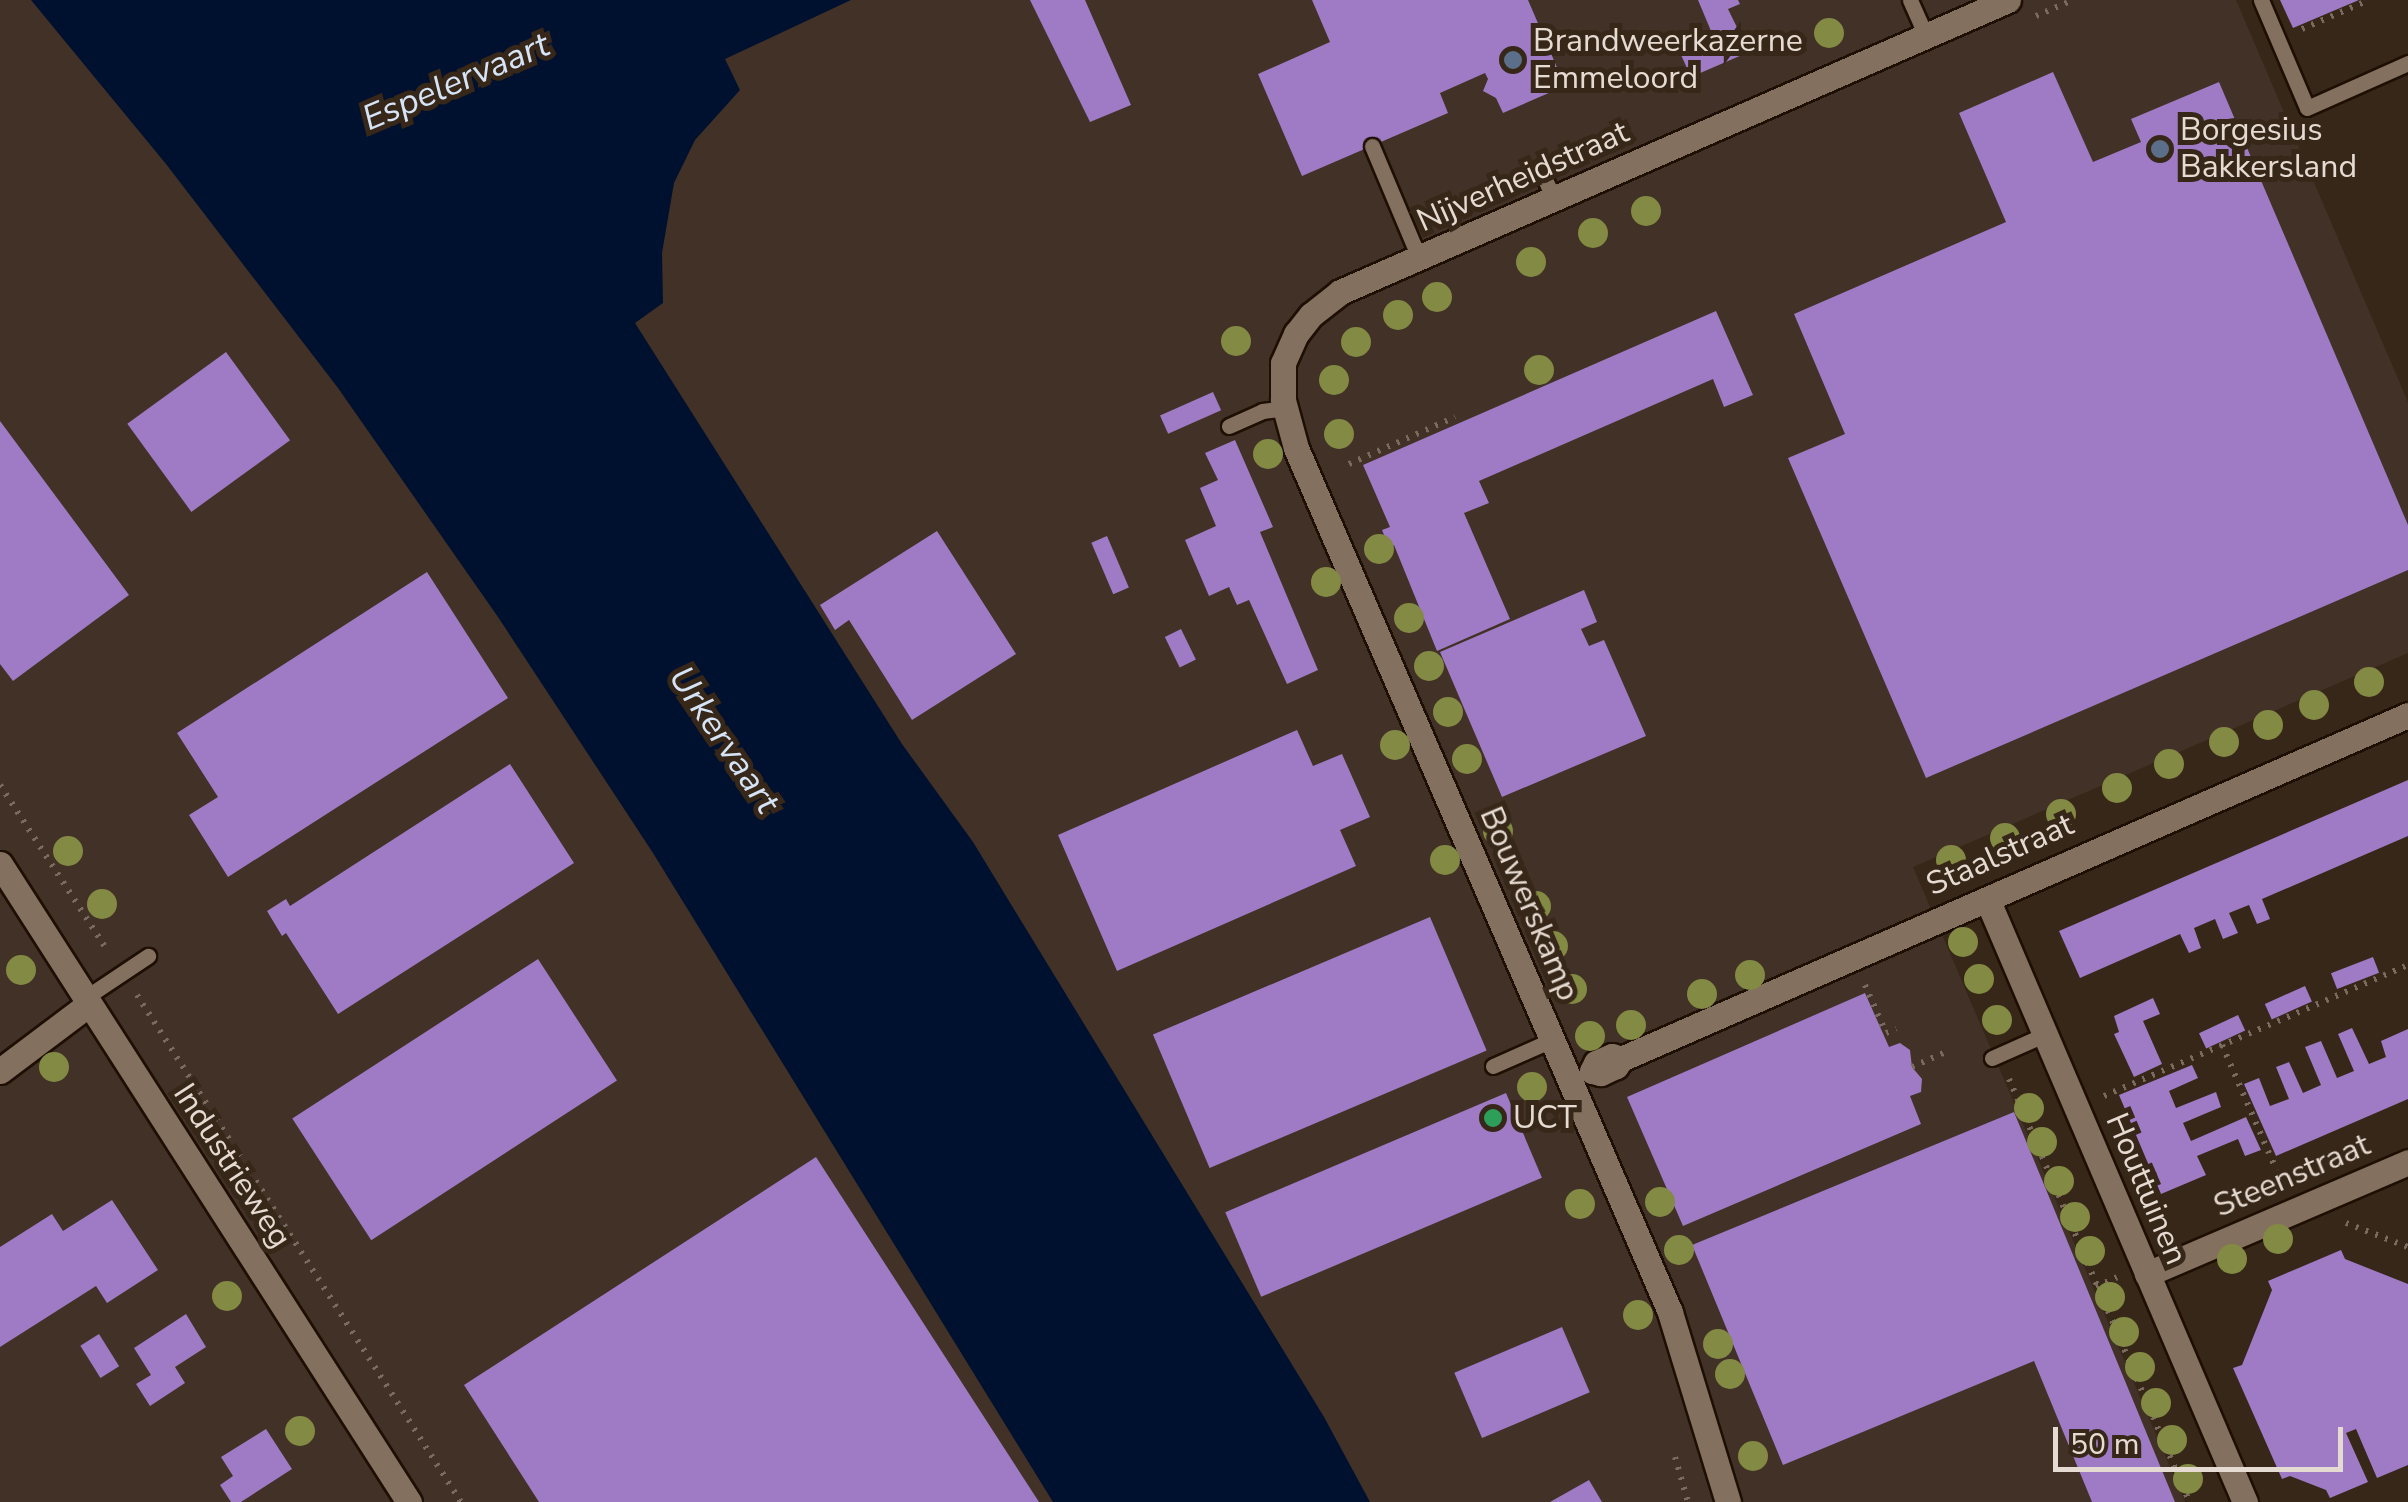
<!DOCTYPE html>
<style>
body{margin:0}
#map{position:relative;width:2408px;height:1502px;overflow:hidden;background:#372718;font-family:"Nunito Sans",sans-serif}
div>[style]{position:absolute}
.industrial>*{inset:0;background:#413126}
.water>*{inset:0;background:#001130}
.building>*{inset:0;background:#9f7ac5;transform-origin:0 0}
.path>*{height:6px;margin-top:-3px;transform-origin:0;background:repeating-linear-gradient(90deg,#796b5e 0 2.5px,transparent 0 10.5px)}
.roads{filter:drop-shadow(2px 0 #1e0f03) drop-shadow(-2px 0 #1e0f03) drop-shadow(0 2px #1e0f03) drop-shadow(0 -2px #1e0f03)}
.service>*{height:15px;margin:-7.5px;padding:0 7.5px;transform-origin:7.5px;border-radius:7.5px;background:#83705f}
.minor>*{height:25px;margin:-12.5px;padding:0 12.5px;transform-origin:12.5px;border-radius:12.5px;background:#83705f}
.trees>*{width:30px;height:30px;margin:-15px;border-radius:50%;background:#838a43}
.dots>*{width:28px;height:28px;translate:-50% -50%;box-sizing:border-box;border:5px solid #372718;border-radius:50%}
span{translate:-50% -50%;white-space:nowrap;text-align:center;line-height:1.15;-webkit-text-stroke:10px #372718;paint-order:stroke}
.poi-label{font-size:32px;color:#e6dbd2}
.left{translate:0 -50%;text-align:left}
.street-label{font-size:32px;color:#e6dbd2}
.water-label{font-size:35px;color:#d6e4f7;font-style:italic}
.scale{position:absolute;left:2053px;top:1427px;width:290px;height:45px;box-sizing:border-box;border:5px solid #e6dbd2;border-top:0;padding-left:12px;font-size:30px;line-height:35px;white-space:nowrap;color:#e6dbd2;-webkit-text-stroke:8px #372718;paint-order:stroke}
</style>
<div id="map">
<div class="industrial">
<div style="clip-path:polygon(0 0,2236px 0,2408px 402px,2408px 653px,1913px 867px,2185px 1502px,0 1502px)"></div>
</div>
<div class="water">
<div style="clip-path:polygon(31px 0,851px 0,725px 59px,740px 90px,695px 140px,674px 183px,662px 253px,663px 303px,635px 323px,902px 744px,973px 842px,1324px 1417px,1370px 1502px,1053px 1502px,653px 853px,498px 617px,338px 388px,166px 164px)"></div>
</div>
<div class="building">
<div style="clip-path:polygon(1030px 0,1085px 0,1131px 105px,1090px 122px)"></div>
<div style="clip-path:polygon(1312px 0,1528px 0,1565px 86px,1503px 113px,1496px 98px,1483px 91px,1488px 79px,1485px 73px,1440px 93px,1448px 113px,1302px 176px,1258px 74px,1330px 42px)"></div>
<div style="clip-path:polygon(1698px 0,1738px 0,1740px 4px,1728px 9px,1749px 52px,1691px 77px,1677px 46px,1711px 31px)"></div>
<div style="clip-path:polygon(2280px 0,2359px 0,2293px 28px)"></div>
<div style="clip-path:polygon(2053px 72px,2093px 162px,2141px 142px,2131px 119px,2219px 82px,2408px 525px,2408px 570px,1926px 778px,1788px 458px,1845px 434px,1794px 314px,2006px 222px,1959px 113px)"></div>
<div style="clip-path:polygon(1716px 311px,1753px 395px,1724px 407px,1713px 379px,1479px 481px,1489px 503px,1464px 513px,1510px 619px,1437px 651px,1394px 545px,1389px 547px,1382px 530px,1390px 527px,1363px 465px)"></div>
<div style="left:226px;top:352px;width:109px;height:122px;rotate:54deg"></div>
<div style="left:1213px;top:392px;width:20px;height:58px;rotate:66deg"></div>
<div style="clip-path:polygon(0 421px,129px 595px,13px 681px,0 664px)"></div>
<div style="clip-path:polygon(1235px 440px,1273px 527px,1260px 532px,1318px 670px,1287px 684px,1249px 600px,1237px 605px,1229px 587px,1209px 596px,1185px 540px,1216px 526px,1200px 488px,1218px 480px,1205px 453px)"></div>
<div style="clip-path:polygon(937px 531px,1016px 654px,912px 720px,849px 620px,835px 630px,820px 605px)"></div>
<div style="left:1107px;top:536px;width:56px;height:17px;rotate:67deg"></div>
<div style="clip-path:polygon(427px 572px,508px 698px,228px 877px,189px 815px,218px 797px,177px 733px)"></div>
<div style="clip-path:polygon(1584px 590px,1597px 622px,1581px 629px,1589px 646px,1604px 640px,1646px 736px,1502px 797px,1440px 652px)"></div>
<div style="left:1181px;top:629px;width:34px;height:18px;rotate:64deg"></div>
<div style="clip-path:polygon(1297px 730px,1313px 766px,1342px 754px,1370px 817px,1340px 830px,1356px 866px,1117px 971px,1058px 835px)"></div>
<div style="clip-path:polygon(510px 764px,574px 863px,338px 1014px,286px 933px,282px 936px,267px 911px,286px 899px,290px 906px)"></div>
<div style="clip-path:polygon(2408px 780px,2408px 836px,2262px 899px,2270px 919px,2257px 924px,2249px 905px,2229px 913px,2238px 933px,2223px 939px,2215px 919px,2194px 928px,2201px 948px,2189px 953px,2180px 934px,2080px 978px,2059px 931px)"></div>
<div style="left:1430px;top:917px;width:145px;height:301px;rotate:67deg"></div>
<div style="left:2373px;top:957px;width:17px;height:45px;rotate:69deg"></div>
<div style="left:538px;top:959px;width:145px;height:293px;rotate:57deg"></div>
<div style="left:2305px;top:986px;width:17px;height:44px;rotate:66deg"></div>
<div style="clip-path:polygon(1865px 993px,1889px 1047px,1900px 1043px,1910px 1050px,1912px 1067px,1922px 1079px,1921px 1092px,1910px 1096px,1921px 1124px,1683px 1226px,1627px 1097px)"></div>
<div style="clip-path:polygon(2153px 998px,2160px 1014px,2143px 1021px,2162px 1064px,2134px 1077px,2114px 1034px,2119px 1032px,2114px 1016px)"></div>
<div style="left:2238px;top:1015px;width:17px;height:43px;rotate:65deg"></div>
<div style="clip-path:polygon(2352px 1028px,2369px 1064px,2386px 1057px,2381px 1041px,2408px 1029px,2408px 1099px,2276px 1156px,2244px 1084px,2259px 1078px,2270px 1106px,2289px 1099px,2276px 1067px,2289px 1062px,2303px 1093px,2321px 1085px,2305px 1047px,2321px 1041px,2337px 1078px,2354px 1071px,2338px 1034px)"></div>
<div style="clip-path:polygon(2192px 1065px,2198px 1078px,2169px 1091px,2176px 1108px,2216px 1092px,2221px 1107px,2183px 1123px,2191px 1141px,2246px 1117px,2261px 1150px,2245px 1156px,2238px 1139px,2197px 1156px,2206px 1175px,2161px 1194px,2119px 1095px)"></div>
<div style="left:1506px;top:1093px;width:92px;height:305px;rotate:67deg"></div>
<div style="clip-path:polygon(2014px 1112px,2175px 1502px,2092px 1502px,2034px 1361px,1783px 1465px,1692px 1245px)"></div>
<div style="clip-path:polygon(816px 1157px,1039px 1502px,539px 1502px,464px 1385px)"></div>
<div style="clip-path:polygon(112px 1200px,158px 1270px,107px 1303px,96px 1286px,0 1347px,0 1247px,52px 1214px,63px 1231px)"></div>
<div style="clip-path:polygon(2341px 1250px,2345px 1259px,2408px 1284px,2408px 1465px,2377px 1478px,2356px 1429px,2346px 1433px,2368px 1482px,2330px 1498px,2326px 1490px,2290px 1476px,2282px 1479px,2233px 1368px,2242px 1365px,2272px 1290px,2268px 1281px)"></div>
<div style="clip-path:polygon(186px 1314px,206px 1347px,175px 1367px,185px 1383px,150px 1406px,136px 1384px,151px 1375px,134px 1348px)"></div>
<div style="left:1562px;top:1327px;width:71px;height:117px;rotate:67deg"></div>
<div style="left:99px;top:1334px;width:38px;height:22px;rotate:58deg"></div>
<div style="clip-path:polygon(266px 1429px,292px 1469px,241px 1502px,231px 1502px,220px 1485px,233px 1476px,221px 1457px)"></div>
<div style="clip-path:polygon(1589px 1480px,1602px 1502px,1550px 1502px)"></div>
</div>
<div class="path">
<div style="left:2036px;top:16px;width:40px;rotate:-23.4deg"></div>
<div style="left:2302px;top:29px;width:73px;rotate:-23.4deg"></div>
<div style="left:1349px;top:464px;width:116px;rotate:-23.9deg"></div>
<div style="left:0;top:785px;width:198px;rotate:57deg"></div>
<div style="left:1865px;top:985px;width:52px;rotate:66.4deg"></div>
<div style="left:1886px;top:1033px;width:11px;rotate:-22deg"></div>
<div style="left:137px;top:995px;width:602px;rotate:57.42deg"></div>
<div style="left:2222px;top:1045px;width:150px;rotate:66.5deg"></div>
<div style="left:1912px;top:1067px;width:37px;rotate:-24deg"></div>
<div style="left:2009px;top:1079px;width:460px;rotate:66.9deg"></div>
<div style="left:2104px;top:1096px;width:331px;rotate:-23.3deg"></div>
<div style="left:2346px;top:1223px;width:66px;rotate:21.2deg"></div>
<div style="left:2096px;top:1287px;width:23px;rotate:-25deg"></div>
<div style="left:1675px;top:1457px;width:47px;rotate:73.9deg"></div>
</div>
<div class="roads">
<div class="service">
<div style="left:1910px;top:0;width:39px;rotate:66deg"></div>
<div style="left:2261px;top:0;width:117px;rotate:66.9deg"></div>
<div style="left:2307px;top:108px;width:111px;rotate:-24deg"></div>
<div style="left:1372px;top:146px;width:121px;rotate:67.2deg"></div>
<div style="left:1540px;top:168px;width:34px;rotate:66deg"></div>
<div style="left:1229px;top:426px;width:36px;rotate:-24deg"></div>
<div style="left:1262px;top:411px;width:23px;rotate:-7deg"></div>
<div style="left:85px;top:998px;width:76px;rotate:-33.7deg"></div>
<div style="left:1992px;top:1058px;width:57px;rotate:-23.9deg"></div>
<div style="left:1493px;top:1066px;width:64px;rotate:-23.8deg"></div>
</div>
<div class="minor">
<div style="left:0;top:864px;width:758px;rotate:57.34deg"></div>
<div style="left:1988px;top:901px;width:654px;rotate:66.85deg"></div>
<div style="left:1612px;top:1056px;width:9px;rotate:18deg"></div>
<div style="left:1621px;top:1059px;width:9px;rotate:126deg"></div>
<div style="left:1616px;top:1066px;width:17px;rotate:155deg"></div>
<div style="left:1601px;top:1073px;width:9px;rotate:-167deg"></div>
<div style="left:1592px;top:1071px;width:9px;rotate:-63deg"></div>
<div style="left:1596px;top:1063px;width:17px;rotate:-24deg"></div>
<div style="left:1621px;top:1059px;width:859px;rotate:-23.61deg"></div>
<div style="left:0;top:1071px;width:111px;rotate:-37deg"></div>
<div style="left:2147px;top:1274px;width:284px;rotate:-23.2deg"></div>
<div style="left:1728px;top:1502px;width:199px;rotate:-107deg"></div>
<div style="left:1670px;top:1312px;width:941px;rotate:-113.41deg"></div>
<div style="left:1296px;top:448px;width:50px;rotate:-105.2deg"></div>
<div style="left:1283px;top:400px;width:37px;rotate:-90deg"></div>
<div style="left:1283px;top:363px;width:32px;rotate:-66deg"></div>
<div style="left:1296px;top:334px;width:24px;rotate:-52deg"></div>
<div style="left:1311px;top:315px;width:37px;rotate:-38deg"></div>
<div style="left:1340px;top:292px;width:729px;rotate:-23.61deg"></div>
</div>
</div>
<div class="trees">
<div style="left:1829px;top:33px"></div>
<div style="left:1646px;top:211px"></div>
<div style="left:1593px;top:233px"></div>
<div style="left:1531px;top:262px"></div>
<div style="left:1437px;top:297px"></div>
<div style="left:1398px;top:315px"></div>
<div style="left:1236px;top:341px"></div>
<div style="left:1356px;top:342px"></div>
<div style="left:1539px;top:370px"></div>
<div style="left:1334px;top:380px"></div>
<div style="left:1339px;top:434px"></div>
<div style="left:1268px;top:454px"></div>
<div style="left:1379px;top:549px"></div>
<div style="left:1326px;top:582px"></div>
<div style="left:1409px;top:618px"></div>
<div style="left:1429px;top:666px"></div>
<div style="left:2369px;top:682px"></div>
<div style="left:2314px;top:705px"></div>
<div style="left:1448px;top:712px"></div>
<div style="left:2268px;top:725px"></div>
<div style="left:2224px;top:742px"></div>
<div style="left:1395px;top:745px"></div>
<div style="left:1467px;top:759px"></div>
<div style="left:2169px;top:764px"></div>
<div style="left:2117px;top:788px"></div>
<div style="left:2061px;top:814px"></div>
<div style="left:1498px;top:831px"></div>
<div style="left:2005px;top:838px"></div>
<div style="left:68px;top:851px"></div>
<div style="left:1445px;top:860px"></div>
<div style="left:1951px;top:860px"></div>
<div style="left:102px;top:904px"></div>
<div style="left:1536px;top:906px"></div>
<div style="left:1963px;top:942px"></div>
<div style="left:1553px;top:946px"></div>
<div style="left:21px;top:970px"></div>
<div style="left:1750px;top:975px"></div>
<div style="left:1979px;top:979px"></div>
<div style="left:1572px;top:989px"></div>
<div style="left:1702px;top:994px"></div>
<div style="left:1997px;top:1020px"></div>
<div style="left:1631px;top:1025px"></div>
<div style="left:1590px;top:1036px"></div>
<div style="left:54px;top:1067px"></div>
<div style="left:1532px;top:1087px"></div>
<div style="left:2029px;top:1108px"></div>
<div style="left:2042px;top:1142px"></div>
<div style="left:2059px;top:1181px"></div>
<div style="left:1660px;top:1202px"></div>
<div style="left:1580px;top:1204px"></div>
<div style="left:2075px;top:1217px"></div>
<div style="left:2278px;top:1239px"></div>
<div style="left:1679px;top:1250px"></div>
<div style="left:2090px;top:1251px"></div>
<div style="left:2232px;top:1259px"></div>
<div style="left:227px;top:1296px"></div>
<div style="left:2110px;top:1297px"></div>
<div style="left:1638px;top:1315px"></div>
<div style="left:2124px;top:1332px"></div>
<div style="left:1718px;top:1344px"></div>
<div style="left:2140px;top:1367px"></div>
<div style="left:1730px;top:1374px"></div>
<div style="left:2156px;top:1403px"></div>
<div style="left:300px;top:1431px"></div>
<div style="left:2172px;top:1440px"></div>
<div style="left:1753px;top:1456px"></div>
<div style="left:2188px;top:1479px"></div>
</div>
<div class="dots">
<div style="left:1513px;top:60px;background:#5c6f8a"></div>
<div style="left:2160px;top:149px;background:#5c6f8a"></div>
<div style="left:1493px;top:1118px;background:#2e9e5b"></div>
</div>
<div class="poi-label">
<span class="left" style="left:1533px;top:60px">Brandweerkazerne<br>Emmeloord</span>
<span class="left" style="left:2180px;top:149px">Borgesius<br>Bakkersland</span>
<span class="left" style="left:1513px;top:1118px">UCT</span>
</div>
<div class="street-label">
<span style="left:1523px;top:177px;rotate:-24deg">Nijverheidstraat</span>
<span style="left:2000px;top:855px;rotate:-24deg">Staalstraat</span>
<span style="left:1529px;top:904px;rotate:67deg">Bouwerskamp</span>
<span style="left:232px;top:1166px;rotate:57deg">Industrieweg</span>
<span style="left:2292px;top:1176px;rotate:-23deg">Steenstraat</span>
<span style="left:2146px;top:1189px;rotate:67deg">Houttuinen</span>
</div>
<div class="water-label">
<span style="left:456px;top:82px;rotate:-23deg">Espelervaart</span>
<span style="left:724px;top:740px;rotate:56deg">Urkervaart</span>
</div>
<div class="scale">50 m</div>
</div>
